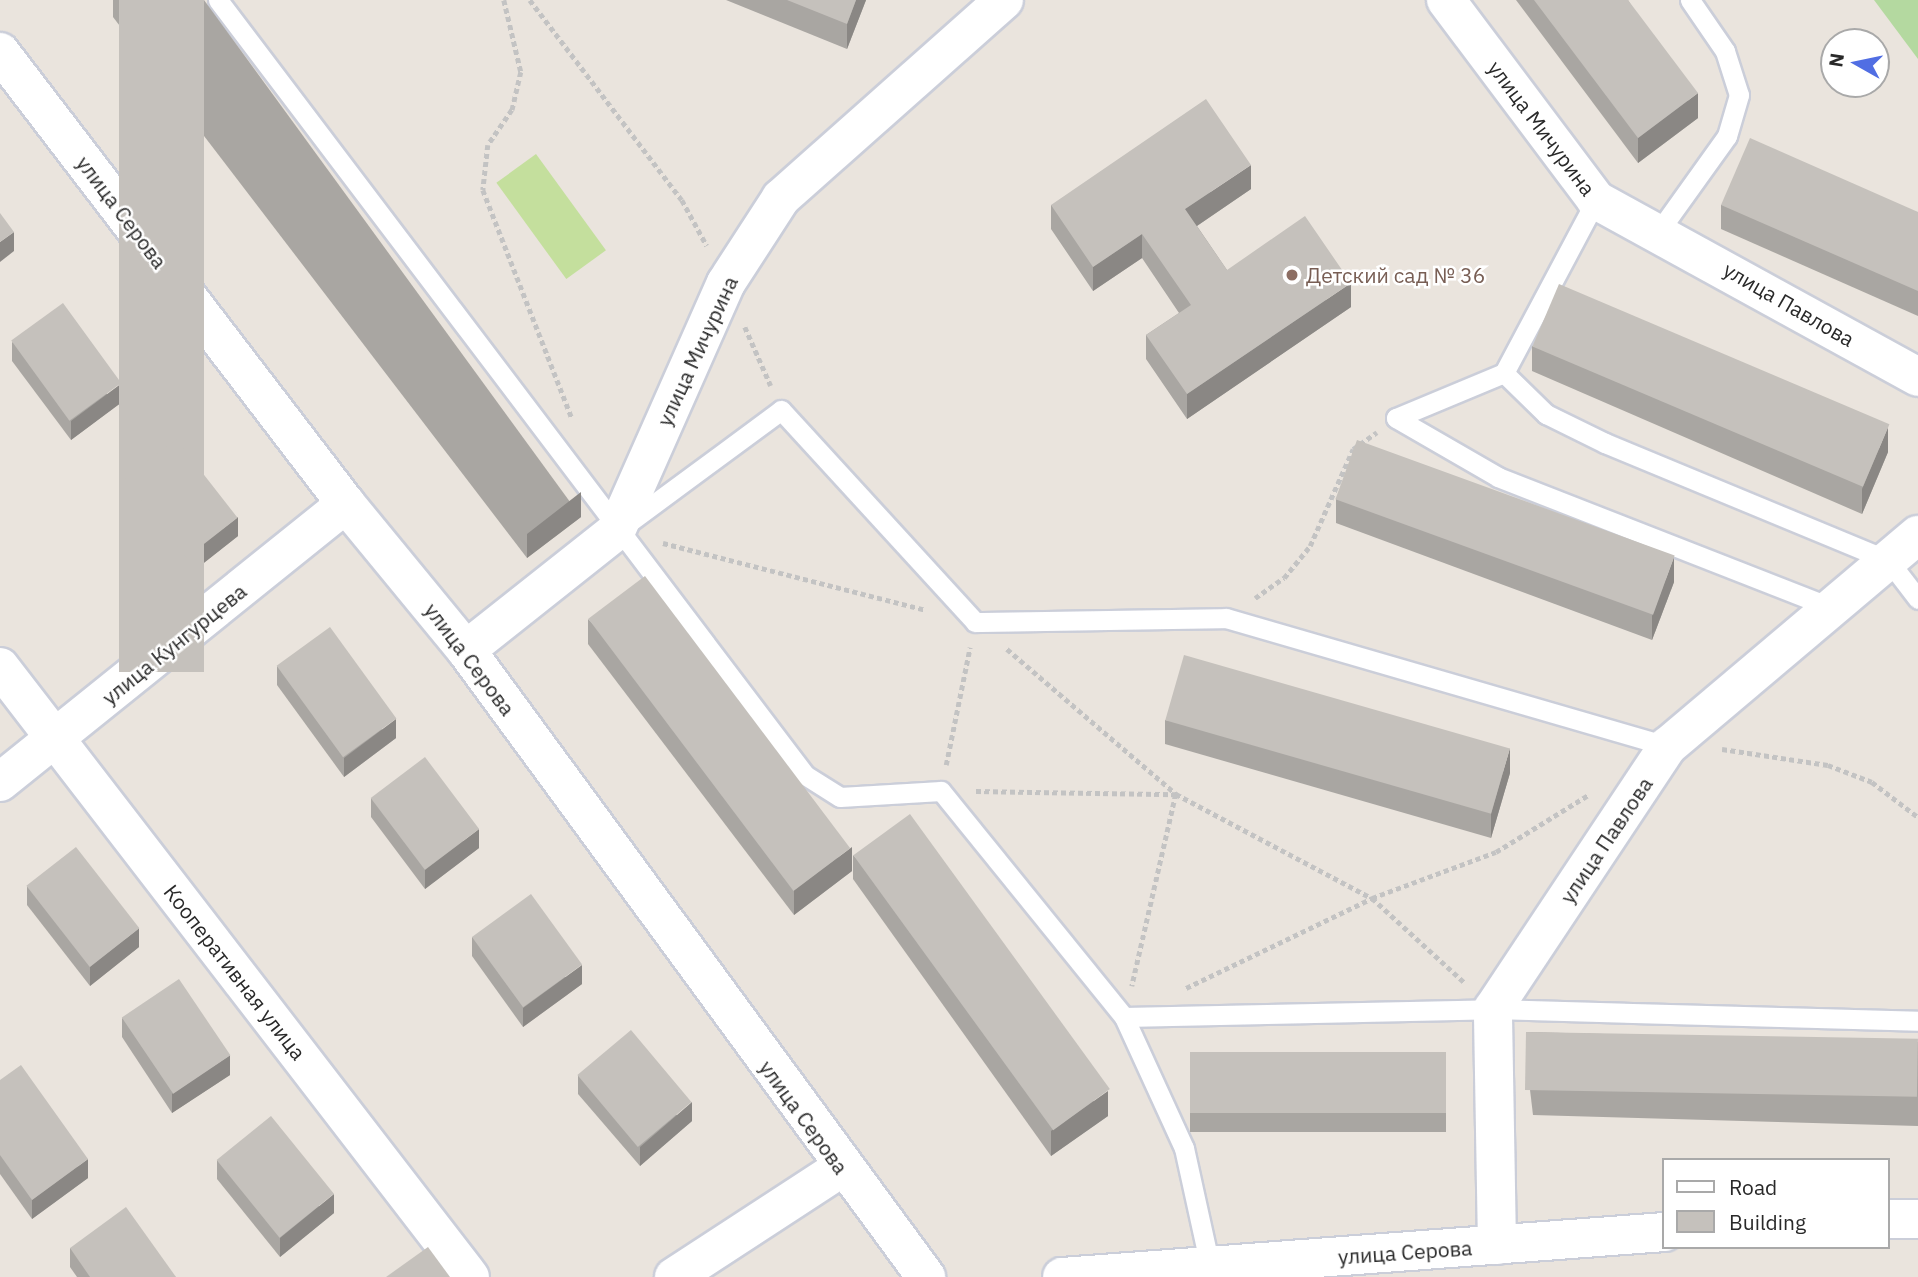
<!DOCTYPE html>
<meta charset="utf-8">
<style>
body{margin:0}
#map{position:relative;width:1918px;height:1277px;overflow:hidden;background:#eae4dd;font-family:"IBM Plex Sans",sans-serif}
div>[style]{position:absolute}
.green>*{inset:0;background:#b4d9a0}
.pitch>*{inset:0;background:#c4df9d;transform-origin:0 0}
.path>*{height:4.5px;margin-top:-2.25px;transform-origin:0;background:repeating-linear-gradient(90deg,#c3c3c3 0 5px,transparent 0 8.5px)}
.roads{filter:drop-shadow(2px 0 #cbced9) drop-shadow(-2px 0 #cbced9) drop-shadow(0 2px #cbced9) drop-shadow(0 -2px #cbced9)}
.lane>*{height:19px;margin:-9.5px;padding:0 9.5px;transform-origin:9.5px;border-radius:9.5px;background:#fff}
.street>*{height:38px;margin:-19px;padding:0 19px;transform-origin:19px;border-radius:19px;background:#fff}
.secondary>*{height:38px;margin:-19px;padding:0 19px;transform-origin:19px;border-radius:19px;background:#fff}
.wall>*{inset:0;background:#a9a6a2;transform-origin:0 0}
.shaded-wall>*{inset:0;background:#8a8784}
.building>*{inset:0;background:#c5c1bc;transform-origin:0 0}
.dots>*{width:19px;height:19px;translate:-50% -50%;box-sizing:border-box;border:4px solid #fff;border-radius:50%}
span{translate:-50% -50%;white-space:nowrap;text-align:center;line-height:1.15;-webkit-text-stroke:5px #fff;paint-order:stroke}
.street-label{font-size:21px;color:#292929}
.education-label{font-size:21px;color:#785e54}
.left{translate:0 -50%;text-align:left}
.legend{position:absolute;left:1662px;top:1158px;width:228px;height:91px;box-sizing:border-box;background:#fff;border:2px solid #a9a9a9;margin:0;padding:9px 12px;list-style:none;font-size:21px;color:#292929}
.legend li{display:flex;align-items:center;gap:14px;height:35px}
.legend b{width:35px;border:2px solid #a9a9a9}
.north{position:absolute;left:1820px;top:28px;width:70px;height:70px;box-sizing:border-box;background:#fff;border:2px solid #a9a9a9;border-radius:50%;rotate:279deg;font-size:19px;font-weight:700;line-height:28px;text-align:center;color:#292929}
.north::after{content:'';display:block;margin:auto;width:24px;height:32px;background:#516ee3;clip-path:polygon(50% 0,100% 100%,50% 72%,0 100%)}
</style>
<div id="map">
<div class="green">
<div style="clip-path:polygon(1874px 0,1918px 0,1918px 59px)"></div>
</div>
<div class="pitch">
<div style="left:536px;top:154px;width:119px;height:49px;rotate:54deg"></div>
</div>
<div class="path">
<div style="left:504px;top:0;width:74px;rotate:76.7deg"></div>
<div style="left:521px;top:72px;width:39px;rotate:103deg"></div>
<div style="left:512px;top:110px;width:42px;rotate:124.4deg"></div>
<div style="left:488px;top:145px;width:45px;rotate:96.3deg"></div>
<div style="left:483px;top:190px;width:245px;rotate:68.7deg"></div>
<div style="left:530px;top:0;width:251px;rotate:52.8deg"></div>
<div style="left:682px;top:200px;width:52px;rotate:61.5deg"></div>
<div style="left:745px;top:327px;width:64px;rotate:66.2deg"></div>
<div style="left:663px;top:543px;width:271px;rotate:14.3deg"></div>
<div style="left:1255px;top:598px;width:35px;rotate:-35deg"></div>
<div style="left:1284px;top:578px;width:41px;rotate:-50.9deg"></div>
<div style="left:1310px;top:546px;width:106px;rotate:-66.1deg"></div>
<div style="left:1353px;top:449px;width:29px;rotate:-35deg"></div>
<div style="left:1007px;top:649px;width:223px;rotate:40.6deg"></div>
<div style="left:1176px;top:794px;width:222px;rotate:28deg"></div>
<div style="left:1372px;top:898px;width:125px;rotate:42.4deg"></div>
<div style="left:1722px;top:749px;width:107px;rotate:8.6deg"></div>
<div style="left:1828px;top:765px;width:47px;rotate:21.1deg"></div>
<div style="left:1872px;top:782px;width:58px;rotate:37.3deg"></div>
<div style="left:946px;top:765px;width:120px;rotate:-78.5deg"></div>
<div style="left:976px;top:791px;width:200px;rotate:0.9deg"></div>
<div style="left:1176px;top:794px;width:197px;rotate:102.9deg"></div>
<div style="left:1186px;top:988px;width:207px;rotate:-25.8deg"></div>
<div style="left:1372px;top:898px;width:132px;rotate:-20.4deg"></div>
<div style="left:1496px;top:852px;width:110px;rotate:-31.7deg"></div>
</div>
<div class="roads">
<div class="lane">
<div style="left:218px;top:0;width:972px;rotate:52.86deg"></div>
<div style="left:805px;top:775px;width:41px;rotate:32.2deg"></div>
<div style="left:840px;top:797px;width:101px;rotate:-3.4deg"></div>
<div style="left:941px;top:791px;width:291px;rotate:51deg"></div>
<div style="left:1124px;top:1017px;width:144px;rotate:65.4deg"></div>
<div style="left:1184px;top:1148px;width:121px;rotate:77.6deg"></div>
<div style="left:1596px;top:200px;width:196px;rotate:118deg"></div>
<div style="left:1504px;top:373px;width:59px;rotate:44.3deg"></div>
<div style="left:1546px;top:414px;width:66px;rotate:26.2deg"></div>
<div style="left:1605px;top:443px;width:306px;rotate:22.5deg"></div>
<div style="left:1888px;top:560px;width:49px;rotate:52.4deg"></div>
<div style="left:1659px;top:231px;width:117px;rotate:-54.4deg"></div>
<div style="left:1727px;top:136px;width:43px;rotate:-73.7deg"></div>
<div style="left:1739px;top:95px;width:46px;rotate:-107.7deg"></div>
<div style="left:1725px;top:51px;width:62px;rotate:-124.5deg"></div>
<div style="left:1504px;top:373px;width:117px;rotate:157.4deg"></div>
<div style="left:1396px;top:418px;width:118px;rotate:30deg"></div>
<div style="left:1498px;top:477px;width:359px;rotate:21.4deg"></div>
<div style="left:628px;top:523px;width:190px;rotate:-36.4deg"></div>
<div style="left:781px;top:410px;width:287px;rotate:47.5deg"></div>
<div style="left:975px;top:622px;width:251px;rotate:-0.9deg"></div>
<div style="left:1226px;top:618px;width:460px;rotate:16.2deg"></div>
<div style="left:1124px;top:1017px;width:369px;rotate:-1.2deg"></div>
<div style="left:1493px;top:1009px;width:425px;rotate:1.6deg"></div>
</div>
<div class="street">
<div style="left:1446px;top:0;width:250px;rotate:53.1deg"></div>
<div style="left:1596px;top:200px;width:367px;rotate:28.8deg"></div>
<div style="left:466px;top:650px;width:191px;rotate:-38.4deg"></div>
<div style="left:616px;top:531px;width:271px;rotate:-66.1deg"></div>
<div style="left:726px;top:283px;width:101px;rotate:-57.1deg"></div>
<div style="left:781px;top:198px;width:298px;rotate:-41.6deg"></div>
<div style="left:0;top:667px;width:770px;rotate:52.39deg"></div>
<div style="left:0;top:782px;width:444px;rotate:-38.8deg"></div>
<div style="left:1497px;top:1245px;width:236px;rotate:-91deg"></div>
<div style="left:1493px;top:1009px;width:316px;rotate:-56.4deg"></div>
<div style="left:1668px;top:746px;width:327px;rotate:-40.2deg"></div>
<div style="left:674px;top:1277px;width:199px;rotate:-33.1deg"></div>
</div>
<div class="secondary">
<div style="left:0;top:52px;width:569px;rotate:52.57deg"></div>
<div style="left:346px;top:504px;width:189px;rotate:50.6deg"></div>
<div style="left:466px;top:650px;width:778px;rotate:53.73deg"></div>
<div style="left:1888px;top:1219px;width:30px"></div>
<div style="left:1062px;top:1277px;width:604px;rotate:-4.27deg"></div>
</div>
</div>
<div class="wall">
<div style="clip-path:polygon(113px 0,204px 0,581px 517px,527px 558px,113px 17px)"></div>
<div style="clip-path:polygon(726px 0,866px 0,847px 49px)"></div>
<div style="clip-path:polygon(1516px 0,1628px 0,1698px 118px,1638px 163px)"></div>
<div style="clip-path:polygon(1251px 189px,1197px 226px,1227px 270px,1351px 307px,1187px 419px,1146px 359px,1146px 335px,1179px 313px,1142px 258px,1093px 291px,1051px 229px,1051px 205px)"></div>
<div style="clip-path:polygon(1721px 205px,1918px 212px,1918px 316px,1721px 229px)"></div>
<div style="clip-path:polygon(12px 342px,122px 402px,71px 440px,12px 361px)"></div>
<div style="clip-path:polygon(1532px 346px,1888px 452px,1862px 514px,1532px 371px)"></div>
<div style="clip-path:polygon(125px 479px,238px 536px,186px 577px,125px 498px)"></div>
<div style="clip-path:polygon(1336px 499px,1674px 582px,1652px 640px,1336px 523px)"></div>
<div style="clip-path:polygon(588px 619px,852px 871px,794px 915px,588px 644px)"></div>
<div style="clip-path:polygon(277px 666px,396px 738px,344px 777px,277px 685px)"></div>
<div style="clip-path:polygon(1165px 720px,1510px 773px,1491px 838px,1165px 744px)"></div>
<div style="clip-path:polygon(371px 798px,479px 848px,425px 889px,371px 817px)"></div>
<div style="clip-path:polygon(853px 855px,1108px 1116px,1051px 1156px,853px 879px)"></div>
<div style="clip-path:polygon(27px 886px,139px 947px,90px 986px,27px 905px)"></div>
<div style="clip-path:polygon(472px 937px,582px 984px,523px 1027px,472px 956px)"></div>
<div style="clip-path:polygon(122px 1018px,230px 1075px,172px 1113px,122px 1037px)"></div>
<div style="clip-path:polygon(1526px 1032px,1918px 1042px,1918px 1126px,1533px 1115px,1526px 1056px)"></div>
<div style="left:1446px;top:1052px;width:80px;height:256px;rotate:90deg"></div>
<div style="clip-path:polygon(578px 1075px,692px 1121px,640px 1166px,578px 1094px)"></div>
<div style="clip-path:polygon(0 1080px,88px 1178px,32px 1219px,0 1174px)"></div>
<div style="clip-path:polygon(217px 1160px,334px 1213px,280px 1257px,217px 1179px)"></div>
<div style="clip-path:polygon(70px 1248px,176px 1277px,77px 1277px,70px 1267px)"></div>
</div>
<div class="shaded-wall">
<div style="clip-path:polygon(856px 0,866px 0,847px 49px,847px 24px)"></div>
<div style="clip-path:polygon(1698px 93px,1698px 118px,1638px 163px,1638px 138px)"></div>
<div style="clip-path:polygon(1251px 165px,1251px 189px,1185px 234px,1185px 209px)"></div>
<div style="clip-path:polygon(14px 232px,14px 251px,0 262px,0 242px)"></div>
<div style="clip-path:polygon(1142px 234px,1142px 258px,1093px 291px,1093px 267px)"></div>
<div style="clip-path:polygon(1351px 283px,1351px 307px,1187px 419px,1187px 394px)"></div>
<div style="clip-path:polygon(122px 383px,122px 402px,71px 440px,71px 421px)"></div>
<div style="clip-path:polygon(1888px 427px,1888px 452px,1862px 514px,1862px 489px)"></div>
<div style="clip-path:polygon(581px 492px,581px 517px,527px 558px,527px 534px)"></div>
<div style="clip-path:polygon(238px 517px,238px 536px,186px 577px,186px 557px)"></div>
<div style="clip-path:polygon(1674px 557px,1674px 582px,1652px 640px,1652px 616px)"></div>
<div style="clip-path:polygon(396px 719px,396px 738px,344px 777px,344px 758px)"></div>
<div style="clip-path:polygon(1510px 748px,1510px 773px,1491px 838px,1491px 813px)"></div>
<div style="clip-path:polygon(479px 829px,479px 848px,425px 889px,425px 870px)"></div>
<div style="clip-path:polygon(852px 847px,852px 871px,794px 915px,794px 890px)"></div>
<div style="clip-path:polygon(139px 928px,139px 947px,90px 986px,90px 967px)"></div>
<div style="clip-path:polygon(582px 965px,582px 984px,523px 1027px,523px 1008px)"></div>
<div style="clip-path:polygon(230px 1055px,230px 1075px,172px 1113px,172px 1094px)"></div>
<div style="clip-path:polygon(1108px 1091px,1108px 1116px,1051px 1156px,1051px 1131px)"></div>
<div style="clip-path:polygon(692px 1102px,692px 1121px,640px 1166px,640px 1147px)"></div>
<div style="clip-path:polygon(88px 1159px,88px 1178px,32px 1219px,32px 1200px)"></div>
<div style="clip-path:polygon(334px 1194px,334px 1213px,280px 1257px,280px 1238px)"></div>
</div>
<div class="building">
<div style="left:119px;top:0;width:85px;height:672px"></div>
<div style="clip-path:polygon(787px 0,856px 0,847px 24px)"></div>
<div style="clip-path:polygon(1534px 0,1628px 0,1698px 93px,1638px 138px)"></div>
<div style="clip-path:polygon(1206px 99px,1251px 165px,1185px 209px,1227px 270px,1305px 216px,1351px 283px,1187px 394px,1146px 335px,1191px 305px,1142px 234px,1093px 267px,1051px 205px)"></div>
<div style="clip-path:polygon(1750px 138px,1918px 212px,1918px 291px,1721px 205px)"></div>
<div style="clip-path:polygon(0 213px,14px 232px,0 242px)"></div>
<div style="left:1559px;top:284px;width:359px;height:68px;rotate:23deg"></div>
<div style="left:63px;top:303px;width:99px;height:64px;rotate:54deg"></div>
<div style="left:176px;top:439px;width:100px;height:65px;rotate:52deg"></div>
<div style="left:1357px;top:440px;width:338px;height:63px;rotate:20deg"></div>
<div style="left:645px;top:576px;width:341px;height:71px;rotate:53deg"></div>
<div style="left:330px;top:627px;width:113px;height:66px;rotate:54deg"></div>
<div style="left:1184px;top:655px;width:339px;height:68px;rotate:16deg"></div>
<div style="left:425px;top:757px;width:90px;height:68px;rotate:53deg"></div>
<div style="left:910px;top:814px;width:340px;height:70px;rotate:54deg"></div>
<div style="left:76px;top:847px;width:103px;height:63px;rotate:52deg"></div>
<div style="left:531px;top:894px;width:87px;height:73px;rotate:54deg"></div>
<div style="left:179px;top:979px;width:92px;height:69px;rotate:56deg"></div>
<div style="left:631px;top:1030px;width:94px;height:70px;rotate:50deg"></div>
<div style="left:1526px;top:1032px;width:392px;height:58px;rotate:1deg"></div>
<div style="left:1446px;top:1052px;width:61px;height:256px;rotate:90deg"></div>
<div style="clip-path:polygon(21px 1065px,88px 1159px,32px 1200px,0 1155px,0 1080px)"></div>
<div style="left:271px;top:1116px;width:100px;height:70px;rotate:51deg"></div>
<div style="clip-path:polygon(126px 1207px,176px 1277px,90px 1277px,70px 1248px)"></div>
<div style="clip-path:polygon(428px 1247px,450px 1277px,386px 1277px)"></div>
</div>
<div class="dots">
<div style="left:1292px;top:275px;background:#8d6e63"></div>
</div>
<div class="street-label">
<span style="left:1542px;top:128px;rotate:53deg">улица Мичурина</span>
<span style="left:122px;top:212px;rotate:53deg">улица Серова</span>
<span style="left:1789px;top:304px;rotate:30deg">улица Павлова</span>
<span style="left:697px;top:351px;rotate:-65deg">улица Мичурина</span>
<span style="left:174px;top:644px;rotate:-39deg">улица Кунгурцева</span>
<span style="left:470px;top:659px;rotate:53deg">улица Серова</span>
<span style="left:1606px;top:840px;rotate:-56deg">улица Павлова</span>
<span style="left:235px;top:972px;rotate:52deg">Кооперативная улица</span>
<span style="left:804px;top:1117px;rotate:54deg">улица Серова</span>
<span style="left:1405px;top:1252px;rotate:-4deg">улица Серова</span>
</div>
<div class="education-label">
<span class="left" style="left:1306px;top:275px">Детский сад № 36</span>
</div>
<ul class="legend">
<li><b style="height:9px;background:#fff"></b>Road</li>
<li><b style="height:19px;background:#c5c1bc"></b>Building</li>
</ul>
<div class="north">N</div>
</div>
